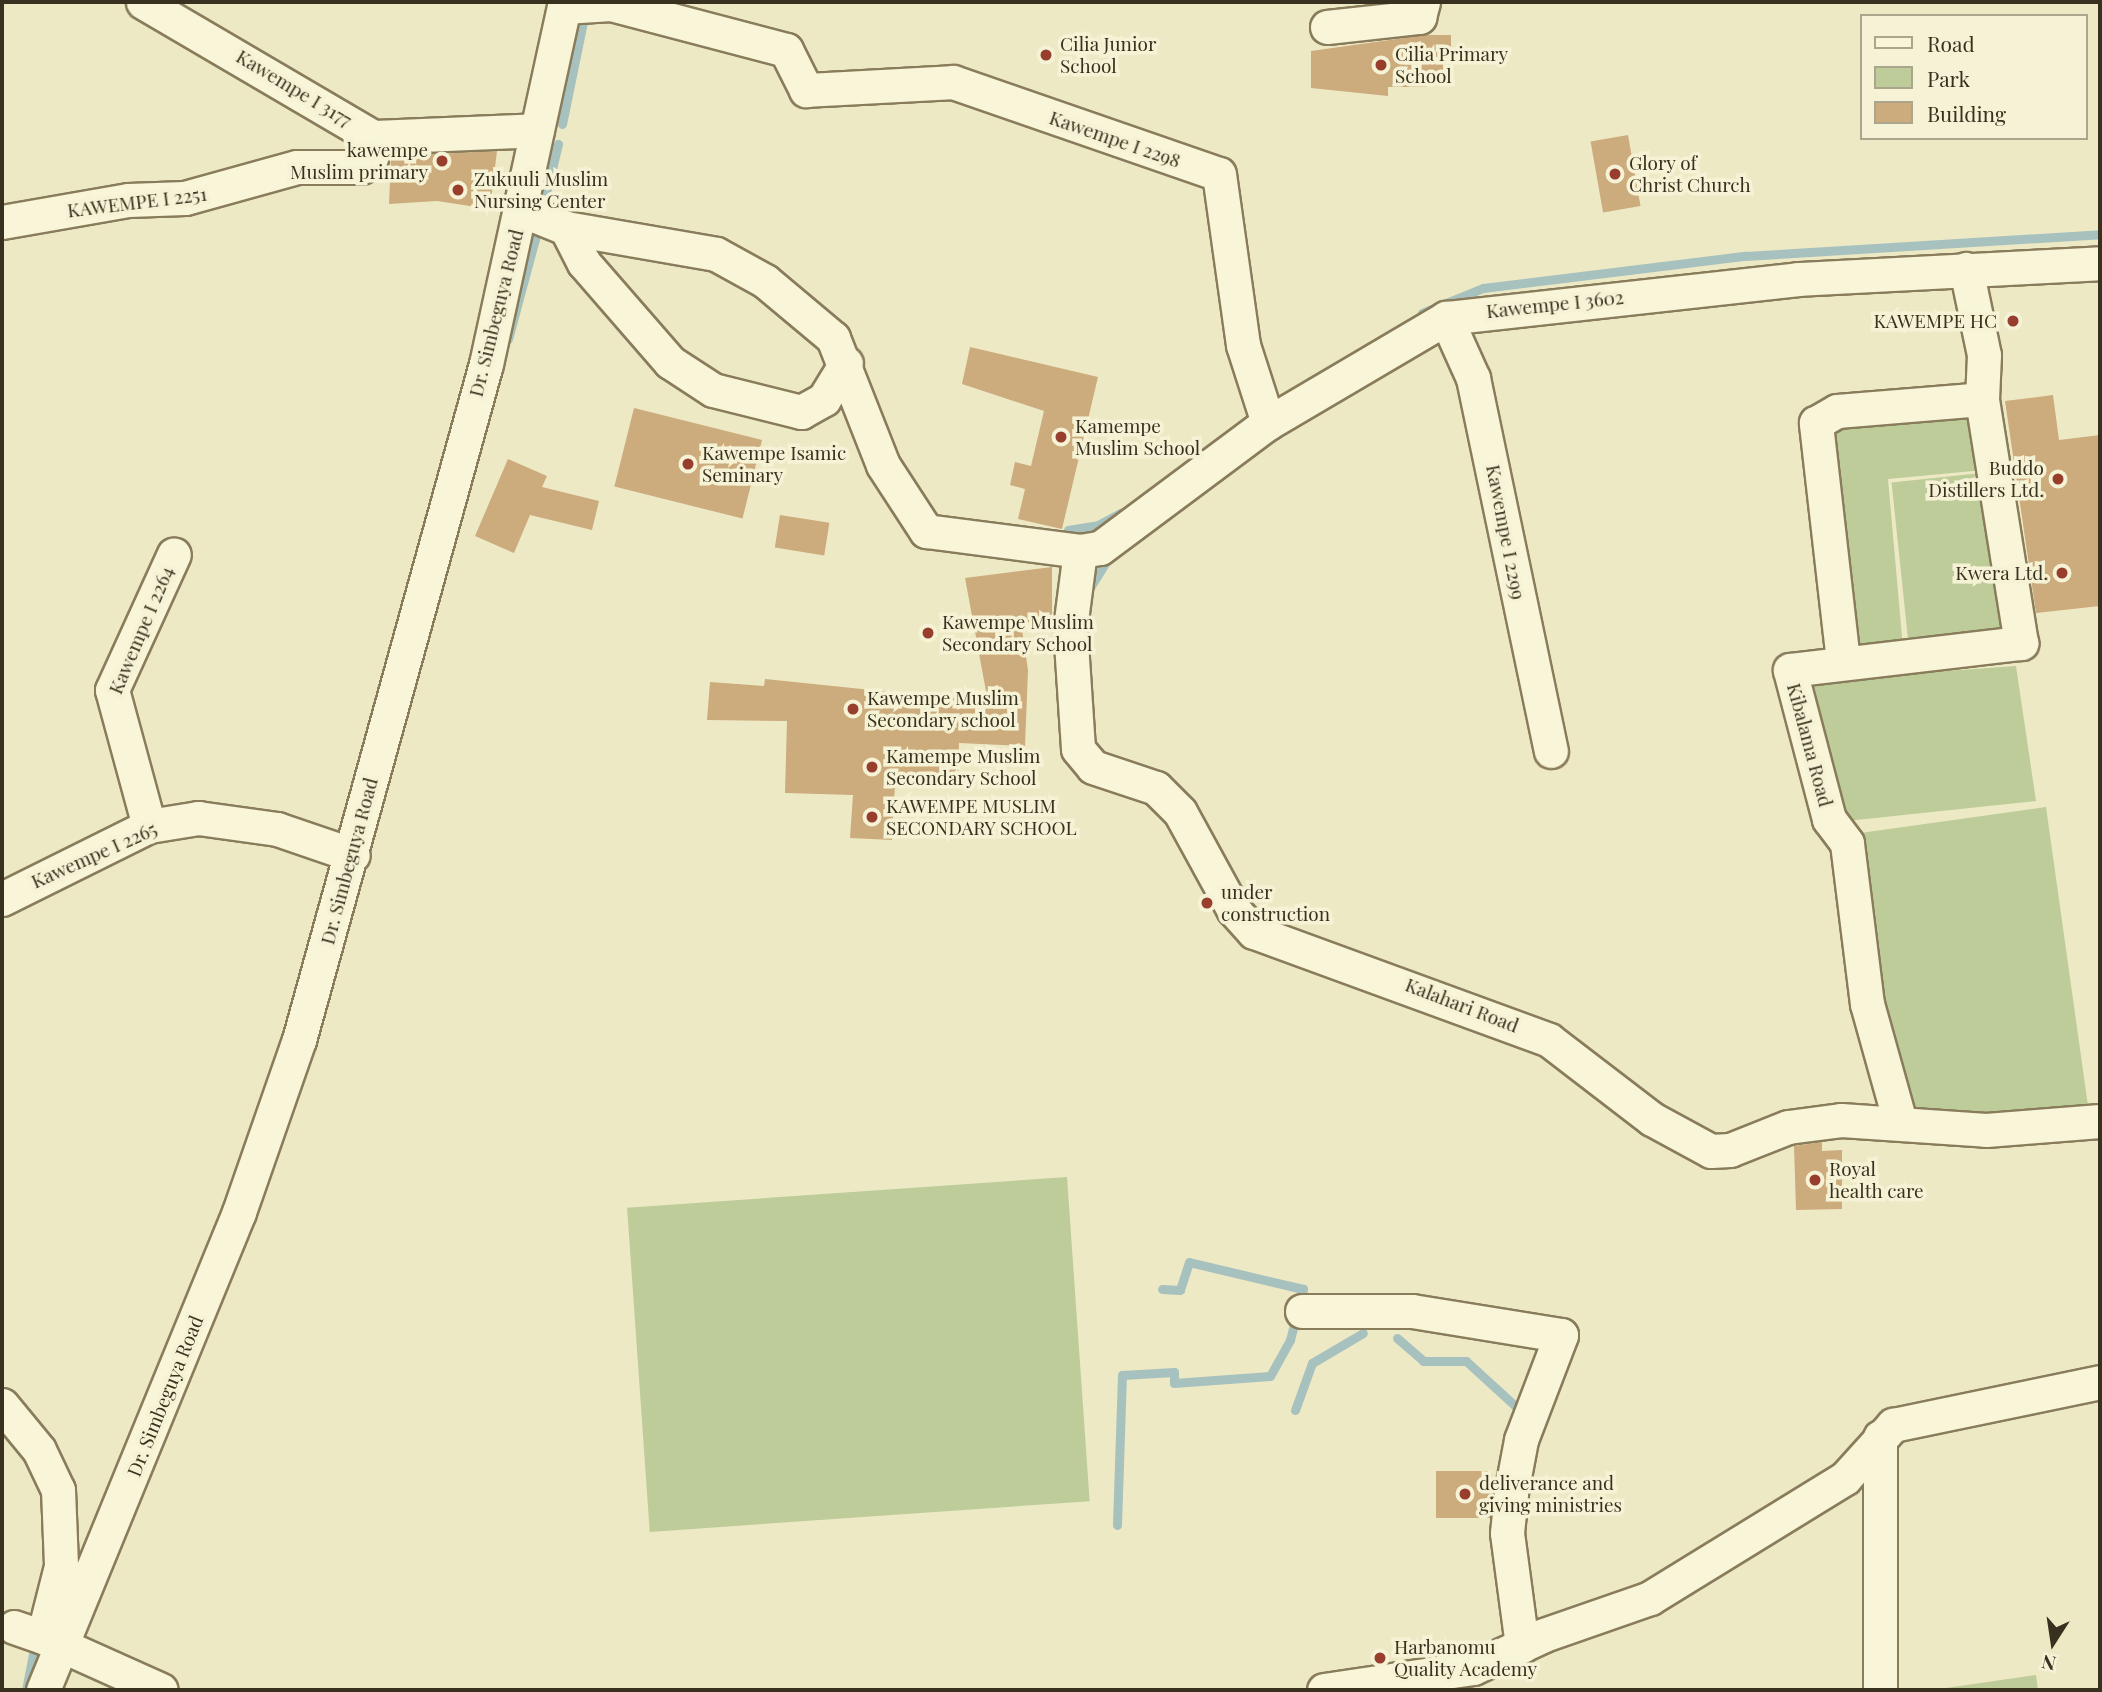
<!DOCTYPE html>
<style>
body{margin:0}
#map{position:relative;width:2102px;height:1692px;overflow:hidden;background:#eee9c5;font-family:"Playfair Display",serif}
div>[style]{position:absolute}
.green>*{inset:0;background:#bdcc99;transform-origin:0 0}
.stream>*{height:9px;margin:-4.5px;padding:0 4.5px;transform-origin:4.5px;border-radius:4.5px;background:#a7c1be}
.building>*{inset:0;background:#ccab7c;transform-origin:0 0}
.roads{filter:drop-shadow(2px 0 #897c5b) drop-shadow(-2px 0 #897c5b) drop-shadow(0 2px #897c5b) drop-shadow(0 -2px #897c5b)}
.minor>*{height:33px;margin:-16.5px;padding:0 16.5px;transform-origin:16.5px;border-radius:16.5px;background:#f9f5d9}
.dots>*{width:19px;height:19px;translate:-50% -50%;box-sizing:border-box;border:4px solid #f5f2d5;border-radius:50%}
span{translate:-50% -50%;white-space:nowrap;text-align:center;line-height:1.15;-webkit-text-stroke:7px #f5f2d5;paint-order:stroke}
.poi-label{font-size:19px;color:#39311f}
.left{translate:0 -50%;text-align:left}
.right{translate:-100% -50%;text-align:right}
.street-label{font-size:19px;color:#39311f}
.frame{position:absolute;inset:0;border:4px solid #39311f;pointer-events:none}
.legend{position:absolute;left:1860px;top:14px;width:228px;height:126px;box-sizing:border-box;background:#f5f2d5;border:2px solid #aaa58c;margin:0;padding:9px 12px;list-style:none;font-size:21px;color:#39311f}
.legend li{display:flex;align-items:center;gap:14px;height:35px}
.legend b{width:35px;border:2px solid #aaa58c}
.north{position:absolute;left:2018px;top:1608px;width:70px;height:70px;-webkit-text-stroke:5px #f5f2d5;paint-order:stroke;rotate:192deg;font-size:19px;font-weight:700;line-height:28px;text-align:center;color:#39311f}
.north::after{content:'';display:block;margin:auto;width:24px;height:32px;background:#39311f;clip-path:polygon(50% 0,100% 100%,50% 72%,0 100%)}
</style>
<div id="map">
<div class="green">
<div style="clip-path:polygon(1979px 417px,1984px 470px,1888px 479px,1903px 648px,1844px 653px,1824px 430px)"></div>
<div style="left:1991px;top:472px;width:168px;height:100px;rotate:84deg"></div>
<div style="clip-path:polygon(2016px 666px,2036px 801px,1837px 822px,1807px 681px)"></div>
<div style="left:2046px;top:807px;width:303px;height:191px;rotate:82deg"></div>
<div style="left:1067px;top:1177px;width:325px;height:441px;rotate:86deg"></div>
<div style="clip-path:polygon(2036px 1675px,2038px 1690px,1932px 1690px)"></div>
</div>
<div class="stream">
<div style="left:562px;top:124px;width:114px;rotate:-78.4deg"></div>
<div style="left:543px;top:206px;width:64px;rotate:-76.4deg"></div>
<div style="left:1422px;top:313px;width:66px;rotate:-22.3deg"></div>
<div style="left:1483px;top:288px;width:264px;rotate:-7deg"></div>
<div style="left:1745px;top:256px;width:356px;rotate:-3.5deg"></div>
<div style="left:508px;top:339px;width:108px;rotate:-74.9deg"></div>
<div style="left:1068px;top:530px;width:30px;rotate:-9deg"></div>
<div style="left:1098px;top:525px;width:27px;rotate:-28deg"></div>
<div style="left:1089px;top:589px;width:38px;rotate:-58deg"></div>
<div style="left:1397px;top:1338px;width:35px;rotate:41deg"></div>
<div style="left:1423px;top:1361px;width:43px"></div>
<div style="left:1466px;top:1361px;width:79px;rotate:42.4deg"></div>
<div style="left:1295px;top:1410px;width:50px;rotate:-70.1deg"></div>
<div style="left:1312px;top:1363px;width:59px;rotate:-30.5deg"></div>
<div style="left:1117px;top:1525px;width:150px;rotate:-88.1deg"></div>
<div style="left:1122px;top:1375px;width:52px;rotate:-3.3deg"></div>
<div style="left:1174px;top:1372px;width:11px;rotate:90deg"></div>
<div style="left:1174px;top:1383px;width:96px;rotate:-4.2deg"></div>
<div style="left:1270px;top:1376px;width:41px;rotate:-60.9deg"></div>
<div style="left:1290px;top:1340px;width:53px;rotate:-75.7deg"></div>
<div style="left:1303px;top:1289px;width:117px;rotate:-166.7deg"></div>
<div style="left:1189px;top:1262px;width:29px;rotate:108deg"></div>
<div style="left:1180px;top:1290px;width:18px;rotate:-177deg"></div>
<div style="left:26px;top:1690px;width:42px;rotate:-79deg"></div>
</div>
<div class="building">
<div style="clip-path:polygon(1425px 35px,1451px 35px,1451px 78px,1427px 78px,1427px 87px,1388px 87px,1388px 96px,1311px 88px,1311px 51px)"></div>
<div style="left:1628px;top:135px;width:72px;height:38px;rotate:80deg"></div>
<div style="clip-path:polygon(497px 151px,490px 209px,437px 201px,389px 204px,391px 156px)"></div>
<div style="clip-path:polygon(970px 347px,1098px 377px,1062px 529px,1018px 519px,1025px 489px,1010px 485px,1015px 462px,1031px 466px,1044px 411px,962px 384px)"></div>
<div style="clip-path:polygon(2053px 395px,2059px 440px,2100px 435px,2100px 606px,2036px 613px,2005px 401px)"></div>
<div style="left:634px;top:408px;width:132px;height:81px;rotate:14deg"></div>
<div style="clip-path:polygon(508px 459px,547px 476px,542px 487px,599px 501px,592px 530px,530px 515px,514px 553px,475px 536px)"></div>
<div style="left:780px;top:515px;width:50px;height:33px;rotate:9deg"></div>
<div style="clip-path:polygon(1052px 567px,1052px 619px,1021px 623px,1028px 670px,1025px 746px,959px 743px,958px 785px,895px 783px,892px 840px,850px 838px,853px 795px,785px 793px,787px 721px,707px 720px,710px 682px,764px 686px,765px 679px,988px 702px,965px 578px)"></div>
<div style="clip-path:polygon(1822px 1142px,1822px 1151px,1842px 1150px,1842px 1209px,1796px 1210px,1794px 1146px)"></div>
<div style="left:1436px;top:1471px;width:56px;height:47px"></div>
</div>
<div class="roads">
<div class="minor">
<div style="left:143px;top:2px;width:267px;rotate:30.4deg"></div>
<div style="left:373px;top:137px;width:164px;rotate:-2.4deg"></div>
<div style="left:564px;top:7px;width:47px;rotate:-3.7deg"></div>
<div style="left:611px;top:4px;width:181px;rotate:14.7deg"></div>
<div style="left:786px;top:50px;width:45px;rotate:63.4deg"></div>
<div style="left:806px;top:90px;width:147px;rotate:-3.1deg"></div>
<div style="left:953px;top:82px;width:281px;rotate:19.1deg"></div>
<div style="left:1219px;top:174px;width:173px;rotate:82deg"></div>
<div style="left:1243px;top:345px;width:82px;rotate:72.2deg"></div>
<div style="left:1327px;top:27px;width:93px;rotate:-6.2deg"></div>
<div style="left:1419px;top:17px;width:16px;rotate:-75deg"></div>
<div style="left:521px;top:210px;width:48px;rotate:21.8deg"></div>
<div style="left:566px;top:228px;width:152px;rotate:9.8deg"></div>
<div style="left:716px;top:254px;width:56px;rotate:28.9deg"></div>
<div style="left:765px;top:281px;width:89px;rotate:40deg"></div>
<div style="left:833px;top:338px;width:136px;rotate:68.5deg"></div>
<div style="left:883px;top:465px;width:79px;rotate:56.9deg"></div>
<div style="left:926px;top:531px;width:155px;rotate:7.4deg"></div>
<div style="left:1080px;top:551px;width:20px;rotate:-9deg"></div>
<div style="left:1100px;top:548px;width:209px;rotate:-36.7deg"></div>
<div style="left:1268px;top:423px;width:207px;rotate:-30.5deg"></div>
<div style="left:1446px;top:318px;width:354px;rotate:-6.3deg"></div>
<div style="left:1798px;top:279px;width:302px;rotate:-3deg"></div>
<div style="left:2px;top:222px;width:128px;rotate:-9.9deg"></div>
<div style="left:128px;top:200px;width:57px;rotate:-2deg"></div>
<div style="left:185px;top:198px;width:116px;rotate:-15.5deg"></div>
<div style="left:297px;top:167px;width:64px"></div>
<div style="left:361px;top:167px;width:13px;rotate:-42deg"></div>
<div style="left:371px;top:158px;width:21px;rotate:-85deg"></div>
<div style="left:566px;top:228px;width:39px;rotate:63deg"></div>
<div style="left:584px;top:263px;width:131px;rotate:49deg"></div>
<div style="left:670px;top:362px;width:51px;rotate:33.1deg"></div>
<div style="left:713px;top:390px;width:91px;rotate:14deg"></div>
<div style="left:801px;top:412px;width:26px;rotate:-29deg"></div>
<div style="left:824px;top:399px;width:42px;rotate:-58.6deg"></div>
<div style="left:1446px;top:318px;width:66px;rotate:65.8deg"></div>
<div style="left:1473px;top:378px;width:381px;rotate:78.2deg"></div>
<div style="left:1080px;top:551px;width:78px;rotate:97.4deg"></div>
<div style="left:1070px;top:628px;width:121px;rotate:86.2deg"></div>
<div style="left:1078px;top:749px;width:23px;rotate:50deg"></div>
<div style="left:1093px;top:767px;width:66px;rotate:18.4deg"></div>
<div style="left:1156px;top:788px;width:34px;rotate:45deg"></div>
<div style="left:1180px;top:812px;width:111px;rotate:61.3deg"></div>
<div style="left:1233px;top:909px;width:31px;rotate:48deg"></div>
<div style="left:1254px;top:932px;width:314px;rotate:20.1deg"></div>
<div style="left:1549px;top:1040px;width:130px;rotate:37.5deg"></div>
<div style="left:1652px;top:1119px;width:67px;rotate:28.5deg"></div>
<div style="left:1711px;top:1151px;width:19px;rotate:-3deg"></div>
<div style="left:1730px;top:1150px;width:62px;rotate:-21.6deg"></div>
<div style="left:1788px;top:1127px;width:53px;rotate:-7.5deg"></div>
<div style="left:1841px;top:1120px;width:145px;rotate:3.9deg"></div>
<div style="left:1986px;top:1130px;width:114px;rotate:-4.5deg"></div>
<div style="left:1843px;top:661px;width:240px;rotate:-96.5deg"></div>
<div style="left:1816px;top:423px;width:24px;rotate:-30deg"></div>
<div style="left:1837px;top:411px;width:145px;rotate:-4.7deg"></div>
<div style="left:1982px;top:399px;width:44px;rotate:-87.4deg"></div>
<div style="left:1984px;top:355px;width:88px;rotate:-101.8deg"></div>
<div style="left:149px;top:826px;width:141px;rotate:-105.2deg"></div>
<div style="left:112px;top:690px;width:149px;rotate:-65.5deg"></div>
<div style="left:2px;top:899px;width:164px;rotate:-26.4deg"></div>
<div style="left:149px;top:826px;width:50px;rotate:-9.3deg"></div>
<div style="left:198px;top:818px;width:80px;rotate:7.9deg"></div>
<div style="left:277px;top:829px;width:80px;rotate:18.9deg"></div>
<div style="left:1900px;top:1122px;width:123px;rotate:-105.6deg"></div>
<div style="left:1867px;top:1004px;width:162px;rotate:-97.1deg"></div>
<div style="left:1847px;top:843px;width:30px;rotate:-127deg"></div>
<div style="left:1829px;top:819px;width:154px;rotate:-104.7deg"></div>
<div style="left:1790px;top:670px;width:233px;rotate:-6.7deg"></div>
<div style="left:2021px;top:643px;width:247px;rotate:-99.1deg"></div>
<div style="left:1302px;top:1311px;width:110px"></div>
<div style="left:1412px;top:1311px;width:151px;rotate:9.2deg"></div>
<div style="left:1561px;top:1335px;width:112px;rotate:110.9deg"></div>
<div style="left:1521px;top:1440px;width:54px;rotate:100.7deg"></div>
<div style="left:1511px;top:1493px;width:40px;rotate:95.7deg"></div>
<div style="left:1507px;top:1533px;width:114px;rotate:82.4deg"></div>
<div style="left:2px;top:1405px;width:58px;rotate:50.6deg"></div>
<div style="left:39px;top:1450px;width:44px;rotate:64.6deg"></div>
<div style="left:58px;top:1490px;width:76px;rotate:87.7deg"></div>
<div style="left:61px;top:1566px;width:73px;rotate:104.2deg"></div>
<div style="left:43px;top:1637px;width:129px;rotate:24.2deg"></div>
<div style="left:1880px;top:1437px;width:253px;rotate:90deg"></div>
<div style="left:14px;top:1627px;width:31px;rotate:19deg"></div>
<div style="left:43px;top:1690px;width:517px;rotate:-67.7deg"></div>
<div style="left:239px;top:1212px;width:182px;rotate:-70.8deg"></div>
<div style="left:299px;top:1040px;width:701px;rotate:-74.54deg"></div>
<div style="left:486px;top:364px;width:371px;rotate:-77.7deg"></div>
<div style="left:1324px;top:1690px;width:151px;rotate:-8.4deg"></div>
<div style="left:1473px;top:1668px;width:78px;rotate:-24.9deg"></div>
<div style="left:1544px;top:1635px;width:112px;rotate:-19.2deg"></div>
<div style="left:1650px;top:1598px;width:229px;rotate:-31.6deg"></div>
<div style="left:1845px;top:1478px;width:72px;rotate:-47.8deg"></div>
<div style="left:1893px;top:1425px;width:211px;rotate:-11.7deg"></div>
</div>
</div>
<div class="dots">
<div style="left:1046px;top:55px;background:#983e2c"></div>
<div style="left:1381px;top:65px;background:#983e2c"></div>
<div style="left:442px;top:161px;background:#983e2c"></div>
<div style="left:1615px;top:174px;background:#983e2c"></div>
<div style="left:458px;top:190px;background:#983e2c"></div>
<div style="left:2013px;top:321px;background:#983e2c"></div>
<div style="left:1061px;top:437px;background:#983e2c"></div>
<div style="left:688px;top:464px;background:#983e2c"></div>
<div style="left:2058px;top:479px;background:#983e2c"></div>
<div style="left:2062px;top:573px;background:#983e2c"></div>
<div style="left:928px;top:633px;background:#983e2c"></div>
<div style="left:853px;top:709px;background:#983e2c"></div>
<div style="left:872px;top:767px;background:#983e2c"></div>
<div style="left:872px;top:817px;background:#983e2c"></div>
<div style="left:1207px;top:903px;background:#983e2c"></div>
<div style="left:1815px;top:1180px;background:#983e2c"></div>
<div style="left:1465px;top:1494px;background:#983e2c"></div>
<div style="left:1380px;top:1658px;background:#983e2c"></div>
</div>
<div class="poi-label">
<span class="left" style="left:1060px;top:55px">Cilia Junior<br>School</span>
<span class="left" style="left:1395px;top:65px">Cilia Primary<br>School</span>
<span class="right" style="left:428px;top:161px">kawempe<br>Muslim primary</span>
<span class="left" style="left:1629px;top:174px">Glory of<br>Christ Church</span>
<span class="left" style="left:474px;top:190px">Zukuuli Muslim<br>Nursing Center</span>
<span class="right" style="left:1997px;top:321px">KAWEMPE HC</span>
<span class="left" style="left:1075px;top:437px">Kamempe<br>Muslim School</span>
<span class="left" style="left:702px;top:464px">Kawempe Isamic<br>Seminary</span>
<span class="right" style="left:2044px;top:479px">Buddo<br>Distillers Ltd.</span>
<span class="right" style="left:2048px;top:573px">Kwera Ltd.</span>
<span class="left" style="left:942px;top:633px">Kawempe Muslim<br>Secondary School</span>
<span class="left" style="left:867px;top:709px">Kawempe Muslim<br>Secondary school</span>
<span class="left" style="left:886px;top:767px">Kamempe Muslim<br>Secondary School</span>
<span class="left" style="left:886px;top:817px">KAWEMPE MUSLIM<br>SECONDARY SCHOOL</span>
<span class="left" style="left:1221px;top:903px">under<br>construction</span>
<span class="left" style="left:1829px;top:1180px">Royal<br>health care</span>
<span class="left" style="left:1479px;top:1494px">deliverance and<br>giving ministries</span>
<span class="left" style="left:1394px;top:1658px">Harbanomu<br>Quality Academy</span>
</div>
<div class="street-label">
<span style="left:294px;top:88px;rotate:31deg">Kawempe I 3177</span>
<span style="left:1115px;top:139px;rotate:19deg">Kawempe I 2298</span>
<span style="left:137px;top:202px;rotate:-7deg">KAWEMPE I 2251</span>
<span style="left:1555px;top:304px;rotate:-6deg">Kawempe I 3602</span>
<span style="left:496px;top:313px;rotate:-76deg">Dr. Simbeguya Road</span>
<span style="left:1506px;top:532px;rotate:79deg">Kawempe I 2299</span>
<span style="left:141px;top:630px;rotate:-67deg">Kawempe I 2264</span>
<span style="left:1810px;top:745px;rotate:75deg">Kibalama Road</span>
<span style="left:94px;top:855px;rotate:-24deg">Kawempe I 2265</span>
<span style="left:349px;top:861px;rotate:-75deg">Dr. Simbeguya Road</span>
<span style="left:1462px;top:1005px;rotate:21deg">Kalahari Road</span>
<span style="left:165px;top:1396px;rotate:-68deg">Dr. Simbeguya Road</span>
</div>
<div class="frame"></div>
<ul class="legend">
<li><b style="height:9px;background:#f9f5d9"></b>Road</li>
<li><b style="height:19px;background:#bdcc99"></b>Park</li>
<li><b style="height:19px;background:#ccab7c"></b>Building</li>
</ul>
<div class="north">N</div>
</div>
